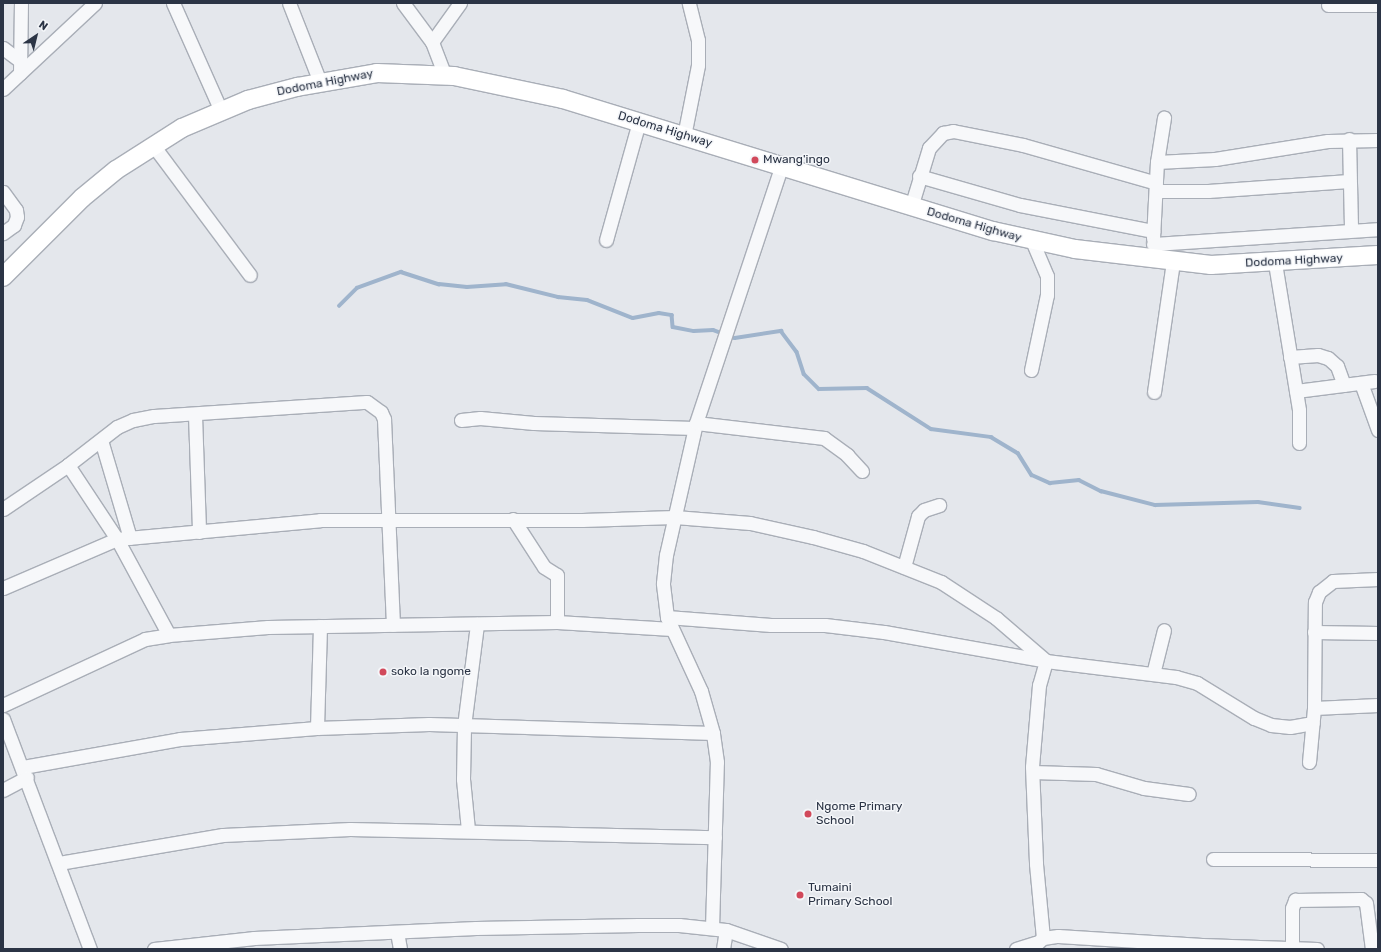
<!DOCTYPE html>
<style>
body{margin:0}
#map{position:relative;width:1381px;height:952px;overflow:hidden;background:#e4e7ec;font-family:Rubik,sans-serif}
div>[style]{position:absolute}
.stream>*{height:3.5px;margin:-1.75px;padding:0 1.75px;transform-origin:1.75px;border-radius:1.75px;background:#9fb4cc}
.roads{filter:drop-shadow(1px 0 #a9aeb7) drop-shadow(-1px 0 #a9aeb7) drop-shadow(0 1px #a9aeb7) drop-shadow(0 -1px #a9aeb7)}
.minor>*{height:13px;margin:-6.5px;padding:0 6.5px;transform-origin:6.5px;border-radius:6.5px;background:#f7f8fa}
.highway>*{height:18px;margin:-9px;padding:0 9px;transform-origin:9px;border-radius:9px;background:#fff}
.dots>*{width:11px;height:11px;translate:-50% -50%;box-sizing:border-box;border:2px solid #f4f6f9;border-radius:50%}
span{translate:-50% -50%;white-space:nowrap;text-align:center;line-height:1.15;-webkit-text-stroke:3px #f4f6f9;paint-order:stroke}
.street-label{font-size:12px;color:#2b3445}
.poi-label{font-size:12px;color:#2b3445}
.left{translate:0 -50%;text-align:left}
.frame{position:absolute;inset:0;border:4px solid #2b3445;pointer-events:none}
.north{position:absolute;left:16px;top:16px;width:40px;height:40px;-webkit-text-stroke:3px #f4f6f9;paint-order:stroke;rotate:35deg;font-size:11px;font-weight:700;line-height:16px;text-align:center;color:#2b3445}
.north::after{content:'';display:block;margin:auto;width:14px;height:18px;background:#2b3445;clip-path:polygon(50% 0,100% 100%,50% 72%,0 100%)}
</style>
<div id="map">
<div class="stream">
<div style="left:339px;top:306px;width:25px;rotate:-45deg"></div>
<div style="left:357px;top:288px;width:47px;rotate:-20deg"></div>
<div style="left:401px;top:272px;width:40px;rotate:18deg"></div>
<div style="left:439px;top:284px;width:28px;rotate:6deg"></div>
<div style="left:467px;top:287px;width:39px;rotate:-4deg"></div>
<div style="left:506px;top:284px;width:54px;rotate:14deg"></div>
<div style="left:558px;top:297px;width:29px;rotate:6deg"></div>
<div style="left:587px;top:300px;width:49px;rotate:21.4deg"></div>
<div style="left:633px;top:318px;width:26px;rotate:-11deg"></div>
<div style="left:659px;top:313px;width:13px;rotate:9deg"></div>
<div style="left:672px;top:315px;width:12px;rotate:85deg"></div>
<div style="left:673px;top:327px;width:21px;rotate:11deg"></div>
<div style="left:694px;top:331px;width:19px;rotate:-3deg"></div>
<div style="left:713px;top:330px;width:23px;rotate:20deg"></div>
<div style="left:735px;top:338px;width:47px;rotate:-8.7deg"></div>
<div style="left:781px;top:331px;width:26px;rotate:53deg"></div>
<div style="left:797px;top:352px;width:23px;rotate:72deg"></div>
<div style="left:804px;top:374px;width:21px;rotate:45deg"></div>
<div style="left:819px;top:389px;width:48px;rotate:-1.2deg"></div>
<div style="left:867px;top:388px;width:76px;rotate:32.6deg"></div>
<div style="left:931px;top:429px;width:61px;rotate:7.6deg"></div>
<div style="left:991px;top:437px;width:31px;rotate:31deg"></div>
<div style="left:1018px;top:453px;width:26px;rotate:58deg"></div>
<div style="left:1032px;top:475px;width:20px;rotate:24deg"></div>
<div style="left:1050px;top:483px;width:29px;rotate:-6deg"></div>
<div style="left:1079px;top:480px;width:25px;rotate:27deg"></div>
<div style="left:1101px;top:491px;width:56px;rotate:14.5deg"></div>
<div style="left:1155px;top:505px;width:103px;rotate:-1.7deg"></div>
<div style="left:1258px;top:502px;width:42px;rotate:8.1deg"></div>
</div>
<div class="roads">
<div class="minor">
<div style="left:173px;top:3px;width:118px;rotate:66deg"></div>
<div style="left:289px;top:3px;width:85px;rotate:68.6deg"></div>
<div style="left:403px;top:3px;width:49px;rotate:53.4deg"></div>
<div style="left:432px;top:42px;width:36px;rotate:69deg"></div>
<div style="left:1328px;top:5px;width:50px"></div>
<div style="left:432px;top:42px;width:48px;rotate:-54.3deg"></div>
<div style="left:3px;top:48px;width:21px;rotate:37deg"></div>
<div style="left:20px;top:73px;width:70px;rotate:-89.2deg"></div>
<div style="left:3px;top:89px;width:126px;rotate:-43.1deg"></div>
<div style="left:684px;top:136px;width:72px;rotate:-78.8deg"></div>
<div style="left:698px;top:65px;width:25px;rotate:-90deg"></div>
<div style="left:698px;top:40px;width:38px;rotate:-104deg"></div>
<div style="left:1349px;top:139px;width:91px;rotate:88.7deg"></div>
<div style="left:153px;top:145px;width:162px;rotate:53.3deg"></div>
<div style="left:1157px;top:162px;width:58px;rotate:-3deg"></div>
<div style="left:1215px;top:159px;width:114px;rotate:-9.1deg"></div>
<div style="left:1328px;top:141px;width:50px;rotate:-1.1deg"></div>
<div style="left:919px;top:176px;width:105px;rotate:16deg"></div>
<div style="left:1020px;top:205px;width:136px;rotate:11.1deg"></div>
<div style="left:1156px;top:191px;width:52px"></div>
<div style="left:1208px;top:191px;width:141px;rotate:-4.1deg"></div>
<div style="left:3px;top:192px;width:22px;rotate:54deg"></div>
<div style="left:16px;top:210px;width:7px;rotate:82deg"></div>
<div style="left:17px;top:217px;width:9px;rotate:111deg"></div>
<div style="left:14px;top:225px;width:14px;rotate:144deg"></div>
<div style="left:911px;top:207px;width:62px;rotate:-73deg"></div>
<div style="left:929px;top:148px;width:21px;rotate:-47deg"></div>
<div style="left:943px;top:133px;width:10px;rotate:-11deg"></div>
<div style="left:953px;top:131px;width:71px;rotate:11.3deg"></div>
<div style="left:1023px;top:145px;width:138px;rotate:15.9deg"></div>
<div style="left:1153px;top:238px;width:76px;rotate:-87deg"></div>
<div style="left:1157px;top:162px;width:45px;rotate:-81deg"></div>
<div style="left:606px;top:240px;width:123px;rotate:-74.4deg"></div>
<div style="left:1153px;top:244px;width:225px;rotate:-3.8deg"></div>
<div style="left:1275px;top:263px;width:149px;rotate:80.7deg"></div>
<div style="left:1299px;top:410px;width:33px;rotate:90deg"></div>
<div style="left:1290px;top:357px;width:28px;rotate:-4deg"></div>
<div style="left:1318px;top:355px;width:10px;rotate:17deg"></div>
<div style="left:1328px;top:358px;width:12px;rotate:42deg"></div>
<div style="left:1337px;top:366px;width:20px;rotate:70deg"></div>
<div style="left:1031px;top:370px;width:77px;rotate:-78deg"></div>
<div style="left:1047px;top:295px;width:19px;rotate:-90deg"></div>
<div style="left:1047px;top:276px;width:38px;rotate:-113deg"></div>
<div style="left:1361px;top:383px;width:50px;rotate:70.1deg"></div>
<div style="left:1296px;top:391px;width:79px;rotate:-7.3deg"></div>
<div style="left:1154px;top:392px;width:132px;rotate:-81.7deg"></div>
<div style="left:195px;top:415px;width:117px;rotate:88deg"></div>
<div style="left:461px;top:420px;width:19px;rotate:-6deg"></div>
<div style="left:480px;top:418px;width:54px;rotate:5.3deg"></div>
<div style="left:534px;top:423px;width:160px;rotate:1.8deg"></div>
<div style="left:696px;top:423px;width:129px;rotate:6.7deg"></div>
<div style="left:824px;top:438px;width:29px;rotate:36deg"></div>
<div style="left:847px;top:455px;width:22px;rotate:47deg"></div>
<div style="left:101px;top:440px;width:102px;rotate:73.5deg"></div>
<div style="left:68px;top:465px;width:89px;rotate:56.5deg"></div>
<div style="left:117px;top:539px;width:109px;rotate:61.6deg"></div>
<div style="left:3px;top:509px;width:78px;rotate:-34.1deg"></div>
<div style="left:68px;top:465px;width:62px;rotate:-37.8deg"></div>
<div style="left:117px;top:427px;width:17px;rotate:-24deg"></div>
<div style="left:133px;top:420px;width:21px;rotate:-11deg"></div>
<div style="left:154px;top:416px;width:213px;rotate:-3.8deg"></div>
<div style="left:367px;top:402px;width:17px;rotate:36deg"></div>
<div style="left:381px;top:412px;width:8px;rotate:67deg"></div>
<div style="left:384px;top:419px;width:206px;rotate:87.5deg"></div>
<div style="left:513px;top:519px;width:57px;rotate:57.1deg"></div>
<div style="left:544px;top:567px;width:15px;rotate:32deg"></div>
<div style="left:557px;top:575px;width:47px;rotate:90deg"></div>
<div style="left:904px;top:567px;width:53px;rotate:-74.6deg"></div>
<div style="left:918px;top:516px;width:8px;rotate:-45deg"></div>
<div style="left:924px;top:510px;width:16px;rotate:-18deg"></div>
<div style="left:3px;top:588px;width:124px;rotate:-23.3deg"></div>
<div style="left:117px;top:539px;width:204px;rotate:-5.3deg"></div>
<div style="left:320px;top:520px;width:262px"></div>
<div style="left:582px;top:520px;width:93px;rotate:-1.8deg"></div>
<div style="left:675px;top:517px;width:75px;rotate:4.6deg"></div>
<div style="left:750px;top:523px;width:65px;rotate:12.5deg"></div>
<div style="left:813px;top:537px;width:52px;rotate:15.6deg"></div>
<div style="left:863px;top:551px;width:84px;rotate:21.7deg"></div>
<div style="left:941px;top:582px;width:66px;rotate:33.2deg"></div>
<div style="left:996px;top:618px;width:66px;rotate:40.7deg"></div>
<div style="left:1046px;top:661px;width:25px;rotate:106deg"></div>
<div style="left:1039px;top:685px;width:82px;rotate:94.9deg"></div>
<div style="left:1032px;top:767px;width:97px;rotate:87.6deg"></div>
<div style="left:1036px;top:864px;width:74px;rotate:84.6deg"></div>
<div style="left:667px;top:617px;width:104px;rotate:4.4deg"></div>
<div style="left:771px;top:625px;width:54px"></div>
<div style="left:825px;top:625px;width:59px;rotate:6.8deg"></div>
<div style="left:884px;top:632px;width:165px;rotate:10.1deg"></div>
<div style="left:1046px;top:661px;width:131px;rotate:7deg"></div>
<div style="left:1176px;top:677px;width:22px;rotate:16deg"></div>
<div style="left:1197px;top:683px;width:67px;rotate:31.6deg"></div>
<div style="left:1254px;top:718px;width:18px;rotate:22deg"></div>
<div style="left:1271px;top:725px;width:19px;rotate:6deg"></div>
<div style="left:1290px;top:727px;width:23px;rotate:-10deg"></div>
<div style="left:1314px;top:632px;width:64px;rotate:0.9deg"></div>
<div style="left:1153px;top:674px;width:45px;rotate:-76deg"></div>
<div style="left:3px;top:705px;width:157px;rotate:-24.9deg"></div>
<div style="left:145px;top:639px;width:24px;rotate:-9deg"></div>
<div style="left:169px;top:635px;width:99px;rotate:-4.6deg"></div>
<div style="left:268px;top:627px;width:289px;rotate:-1deg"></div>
<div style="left:557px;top:622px;width:115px;rotate:3.5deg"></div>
<div style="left:1314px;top:708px;width:64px;rotate:-2.7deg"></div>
<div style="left:3px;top:719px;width:246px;rotate:69.3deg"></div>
<div style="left:317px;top:728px;width:102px;rotate:-88.3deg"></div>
<div style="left:1309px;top:762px;width:54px;rotate:-84.7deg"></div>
<div style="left:1314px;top:708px;width:106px;rotate:-89.5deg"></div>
<div style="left:1315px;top:602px;width:11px;rotate:-68deg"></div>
<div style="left:1319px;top:592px;width:18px;rotate:-38deg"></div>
<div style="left:1333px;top:581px;width:45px;rotate:-2.5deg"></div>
<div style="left:23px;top:767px;width:159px;rotate:-10.1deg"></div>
<div style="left:180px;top:739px;width:137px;rotate:-4.6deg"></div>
<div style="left:317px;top:728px;width:112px;rotate:-2deg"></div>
<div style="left:429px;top:724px;width:284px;rotate:1.8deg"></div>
<div style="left:1033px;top:772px;width:63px;rotate:1.8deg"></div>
<div style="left:1096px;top:774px;width:50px;rotate:16.3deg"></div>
<div style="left:1144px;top:788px;width:45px;rotate:7.6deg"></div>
<div style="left:3px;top:790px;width:27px;rotate:-28deg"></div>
<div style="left:468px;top:830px;width:51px;rotate:-95.6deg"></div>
<div style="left:463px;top:779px;width:53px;rotate:-88.9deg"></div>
<div style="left:464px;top:726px;width:103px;rotate:-82.7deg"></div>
<div style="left:1213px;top:859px;width:165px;rotate:0.3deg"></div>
<div style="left:59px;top:863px;width:166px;rotate:-9.7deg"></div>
<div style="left:223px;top:835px;width:127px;rotate:-2.7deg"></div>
<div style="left:350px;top:829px;width:365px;rotate:1.3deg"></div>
<div style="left:712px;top:928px;width:166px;rotate:-88.3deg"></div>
<div style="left:717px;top:762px;width:29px;rotate:-98deg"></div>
<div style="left:713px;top:733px;width:44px;rotate:-105.9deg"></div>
<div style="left:701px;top:691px;width:81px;rotate:-114.7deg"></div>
<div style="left:667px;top:617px;width:34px;rotate:-97deg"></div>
<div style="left:663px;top:583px;width:28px;rotate:-84deg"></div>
<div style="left:666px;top:555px;width:135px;rotate:-77.2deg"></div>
<div style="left:696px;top:423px;width:272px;rotate:-71.6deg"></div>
<div style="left:397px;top:932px;width:17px;rotate:80deg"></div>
<div style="left:1292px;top:948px;width:40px;rotate:-90deg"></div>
<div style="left:1292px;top:908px;width:9px;rotate:-69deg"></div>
<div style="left:1295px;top:900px;width:66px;rotate:-0.9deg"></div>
<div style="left:1361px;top:899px;width:6px;rotate:39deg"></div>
<div style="left:1366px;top:903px;width:46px;rotate:82.6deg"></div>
<div style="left:154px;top:949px;width:101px;rotate:-6.3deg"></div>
<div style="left:254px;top:938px;width:222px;rotate:-2.6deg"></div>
<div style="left:476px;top:928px;width:162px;rotate:-1.1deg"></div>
<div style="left:638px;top:925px;width:41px"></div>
<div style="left:679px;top:925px;width:47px;rotate:6.1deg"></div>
<div style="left:726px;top:930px;width:58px;rotate:19.1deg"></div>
<div style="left:723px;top:949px;width:19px;rotate:-81deg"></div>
<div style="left:1016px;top:949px;width:20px;rotate:-18deg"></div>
<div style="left:1031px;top:949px;width:16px;rotate:-43deg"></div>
<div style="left:1043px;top:938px;width:15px;rotate:-8deg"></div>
<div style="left:1058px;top:936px;width:144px;rotate:3.6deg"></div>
<div style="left:1202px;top:945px;width:115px;rotate:2deg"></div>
</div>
<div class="highway">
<div style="left:3px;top:277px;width:112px;rotate:-45deg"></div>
<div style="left:82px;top:198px;width:44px;rotate:-39.5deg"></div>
<div style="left:116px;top:170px;width:78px;rotate:-32.5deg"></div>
<div style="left:182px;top:128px;width:72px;rotate:-23deg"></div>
<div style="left:248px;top:100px;width:51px;rotate:-14.9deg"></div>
<div style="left:297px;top:87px;width:81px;rotate:-9.9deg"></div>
<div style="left:377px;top:73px;width:77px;rotate:2.2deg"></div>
<div style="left:454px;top:76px;width:111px;rotate:11.9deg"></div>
<div style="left:563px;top:99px;width:450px;rotate:17.1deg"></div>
<div style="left:993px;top:231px;width:84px;rotate:12.4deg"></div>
<div style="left:1075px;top:249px;width:137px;rotate:6.7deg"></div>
<div style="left:1211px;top:265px;width:167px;rotate:-3.4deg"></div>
</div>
</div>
<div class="dots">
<div style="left:755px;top:160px;background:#d1495b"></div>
<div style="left:383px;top:672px;background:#d1495b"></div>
<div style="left:808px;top:814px;background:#d1495b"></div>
<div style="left:800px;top:895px;background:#d1495b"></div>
</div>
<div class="street-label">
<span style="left:325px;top:83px;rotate:-11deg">Dodoma Highway</span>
<span style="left:665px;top:130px;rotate:17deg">Dodoma Highway</span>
<span style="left:974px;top:225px;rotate:16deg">Dodoma Highway</span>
<span style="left:1294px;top:261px;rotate:-3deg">Dodoma Highway</span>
</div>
<div class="poi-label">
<span class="left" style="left:763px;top:160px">Mwang'ingo</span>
<span class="left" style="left:391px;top:672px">soko la ngome</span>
<span class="left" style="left:816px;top:814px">Ngome Primary<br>School</span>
<span class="left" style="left:808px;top:895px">Tumaini<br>Primary School</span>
</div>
<div class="frame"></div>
<div class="north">N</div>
</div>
